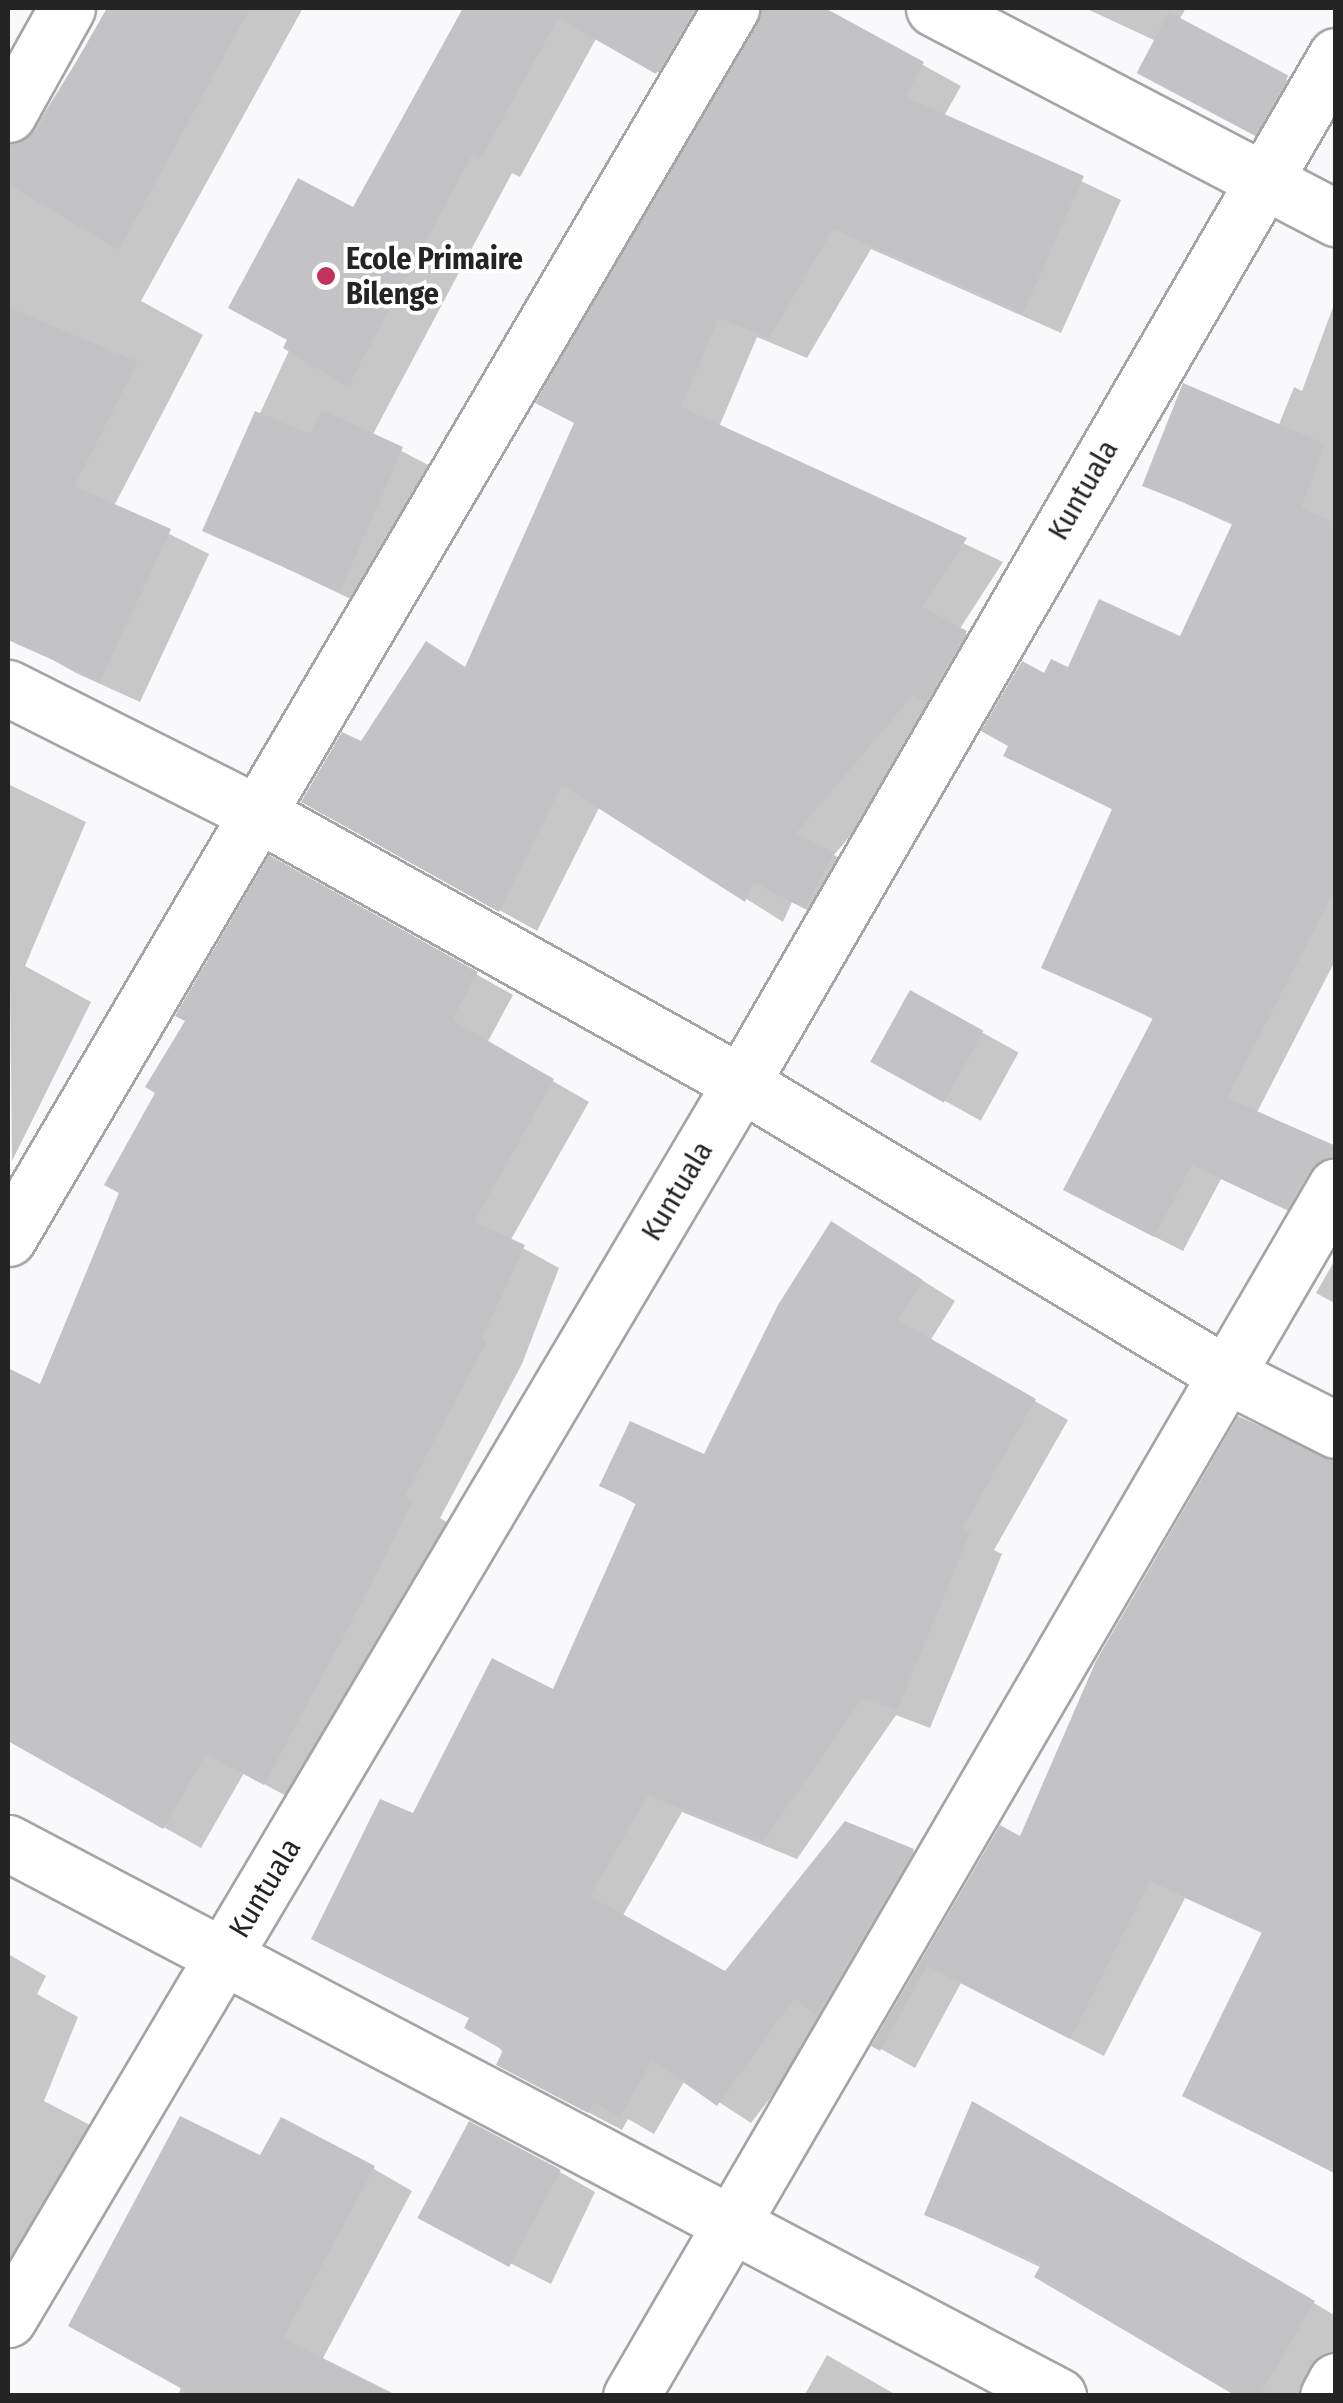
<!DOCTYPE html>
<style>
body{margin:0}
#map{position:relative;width:1343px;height:2403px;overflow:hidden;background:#f9f9fb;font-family:"Fira Sans Condensed",sans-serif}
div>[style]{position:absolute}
.shadow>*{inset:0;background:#0003;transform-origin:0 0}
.building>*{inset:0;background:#c3c3c5;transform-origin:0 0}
.roads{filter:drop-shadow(2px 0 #a5a5a6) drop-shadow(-2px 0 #a5a5a6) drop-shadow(0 2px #a5a5a6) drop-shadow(0 -2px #a5a5a6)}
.minor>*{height:55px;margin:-27.5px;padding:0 27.5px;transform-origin:27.5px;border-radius:27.5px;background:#fff}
.dots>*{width:28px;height:28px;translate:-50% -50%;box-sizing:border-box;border:5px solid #fff;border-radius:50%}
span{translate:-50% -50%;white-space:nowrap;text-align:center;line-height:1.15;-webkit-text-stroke:8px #fff;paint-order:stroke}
.poi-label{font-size:30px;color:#242425;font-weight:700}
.left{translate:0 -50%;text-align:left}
.street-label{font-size:30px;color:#242425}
.frame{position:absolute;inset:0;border:10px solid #242425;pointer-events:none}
</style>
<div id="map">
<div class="shadow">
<div style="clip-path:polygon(110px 8px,303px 8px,141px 301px,203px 335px,114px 506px,209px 554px,140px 702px,76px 673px,37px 651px,41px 641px,8px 627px,8px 424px,23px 386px,8px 379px,8px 104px,17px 145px,26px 142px)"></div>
<div style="clip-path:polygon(466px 8px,751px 8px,695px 93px,597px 37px,520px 177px,512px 173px,372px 436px,440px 471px,378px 612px,206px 530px,354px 210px)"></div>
<div style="clip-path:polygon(765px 8px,820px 8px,961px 86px,944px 116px,1121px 200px,1061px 333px,871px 249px,807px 358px,757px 337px,719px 427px,1003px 562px,959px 630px,1003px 655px,834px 855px,870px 876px,843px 928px,792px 902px,783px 922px,600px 806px,537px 931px,342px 822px,362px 745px,467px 668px)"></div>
<div style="clip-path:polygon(1085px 8px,1186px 8px,1179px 20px,1322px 99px,1291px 153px,1176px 92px,1156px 41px)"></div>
<div style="clip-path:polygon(1336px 299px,1336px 959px,1256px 1114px,1336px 1149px,1336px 1195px,1316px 1224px,1221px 1179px,1183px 1251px,1094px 1206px,1155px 1020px,1044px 967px,1114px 810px,1035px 771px,1045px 677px,1182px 639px,1235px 526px,1145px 485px,1278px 427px,1294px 387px,1302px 391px)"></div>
<div style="clip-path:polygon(8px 784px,86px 822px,25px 966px,91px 1002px,12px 1161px)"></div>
<div style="clip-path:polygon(270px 859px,513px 995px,487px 1043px,589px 1102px,510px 1241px,559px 1268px,522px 1364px,440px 1518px,448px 1523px,301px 1804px,244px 1773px,201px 1848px,8px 1740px,8px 1378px,11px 1372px,41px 1388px,188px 1021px)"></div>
<div style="left:911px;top:993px;width:123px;height:78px;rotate:29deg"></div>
<div style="clip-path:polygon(865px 1244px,955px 1301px,930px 1341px,1068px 1420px,994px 1550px,1002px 1554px,930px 1728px,896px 1715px,797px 1859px,682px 1812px,622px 1917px,725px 1974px,913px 1851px,945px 1870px,751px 2123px,685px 2080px,654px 2134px,628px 2119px,622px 2130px,532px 2083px,472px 2019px,414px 1816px,554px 1692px,637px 1505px,602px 1485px,705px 1458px)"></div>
<div style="clip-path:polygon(1336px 1258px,1336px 1304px,1316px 1293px)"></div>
<div style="clip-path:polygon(1231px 1433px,1264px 1934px,1185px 1898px,1104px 2056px,961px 1983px,915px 2068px,874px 2045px,1001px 1829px,1022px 1839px)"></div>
<div style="clip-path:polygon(8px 1954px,46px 1976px,37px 1994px,78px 2017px,44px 2101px,90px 2125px,8px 2313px)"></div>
<div style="clip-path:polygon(973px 2104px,1336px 2316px,1336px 2380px,1321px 2396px,1241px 2396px,1042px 2268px,927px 2214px)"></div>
<div style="clip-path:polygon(261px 2159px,374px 2169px,412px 2191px,322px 2360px,392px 2396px,178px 2396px)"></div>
<div style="clip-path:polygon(560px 2172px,595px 2192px,551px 2284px,426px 2220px)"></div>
<div style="clip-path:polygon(827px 2355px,898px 2396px,804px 2396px)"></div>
</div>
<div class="building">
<div style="clip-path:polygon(107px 8px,250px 8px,119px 250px,8px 184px,8px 145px,37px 130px)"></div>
<div style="clip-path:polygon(463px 8px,695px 8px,656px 74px,558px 18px,481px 158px,473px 153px,348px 387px,283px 348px,287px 340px,228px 308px,298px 178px,353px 207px)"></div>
<div style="clip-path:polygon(762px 8px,825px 8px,924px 62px,906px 97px,1084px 176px,1023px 313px,833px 229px,769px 338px,719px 318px,681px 407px,967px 538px,922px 607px,967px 631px,926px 702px,913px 695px,796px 833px,834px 852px,805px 909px,754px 882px,745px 902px,562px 785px,499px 912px,301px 802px,342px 732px,361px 741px,426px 641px,465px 667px,574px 423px,535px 403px)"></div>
<div style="left:1169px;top:12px;width:135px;height:69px;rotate:28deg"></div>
<div style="clip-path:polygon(8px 307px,138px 362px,74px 486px,171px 529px,100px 681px,8px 640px)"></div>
<div style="clip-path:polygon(1183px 383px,1325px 444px,1301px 508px,1336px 523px,1336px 888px,1227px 1098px,1336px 1146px,1336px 1155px,1310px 1170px,1286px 1209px,1192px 1165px,1154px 1237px,1063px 1190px,1153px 1018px,1041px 968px,1112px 809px,1003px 756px,1008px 746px,981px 731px,1022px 661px,1044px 673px,1051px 659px,1068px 667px,1099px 599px,1180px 636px,1233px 522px,1142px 486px)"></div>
<div style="clip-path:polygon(322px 410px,403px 447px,340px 592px,202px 531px,255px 411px,310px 434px)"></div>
<div style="clip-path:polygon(269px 855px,478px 972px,452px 1020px,554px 1079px,474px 1222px,525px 1245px,482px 1338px,487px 1341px,405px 1496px,413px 1500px,372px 1583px,264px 1785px,206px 1754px,163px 1829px,8px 1741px,8px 1368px,40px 1384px,119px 1193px,104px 1185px,155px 1093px,145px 1087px,185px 1021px,175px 1016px)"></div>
<div style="left:910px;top:990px;width:84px;height:82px;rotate:29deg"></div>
<div style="clip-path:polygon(831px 1221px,923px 1280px,898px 1320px,1036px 1399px,962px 1529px,970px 1533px,897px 1711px,862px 1698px,763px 1842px,648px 1795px,590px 1896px,725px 1971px,845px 1821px,914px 1849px,816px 2016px,794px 1998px,717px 2106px,652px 2060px,620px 2117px,594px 2102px,588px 2113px,496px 2065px,503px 2050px,464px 2028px,469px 2018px,311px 1939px,380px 1799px,413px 1813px,492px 1658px,553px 1689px,636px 1503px,599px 1486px,630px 1421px,704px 1454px,778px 1305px)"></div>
<div style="clip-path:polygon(1238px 1416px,1336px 1461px,1336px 2174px,1182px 2096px,1262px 1932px,1150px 1881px,1070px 2039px,927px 1966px,880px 2051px,871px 2046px,1000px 1825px,1020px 1836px,1096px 1661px)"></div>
<div style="clip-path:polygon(972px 2101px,1315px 2301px,1259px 2396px,1236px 2396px,1034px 2277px,1042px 2263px,924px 2215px)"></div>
<div style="clip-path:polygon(180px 2116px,260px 2155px,281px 2117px,375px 2166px,283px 2338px,398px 2396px,195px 2396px,68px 2326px)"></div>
<div style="left:469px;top:2121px;width:104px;height:110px;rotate:28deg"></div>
</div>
<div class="roads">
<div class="minor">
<div style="left:934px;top:8px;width:454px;rotate:27.6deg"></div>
<div style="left:8px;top:114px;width:121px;rotate:-60.9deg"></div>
<div style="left:8px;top:688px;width:281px;rotate:26.7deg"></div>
<div style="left:259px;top:814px;width:552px;rotate:29.17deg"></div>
<div style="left:741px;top:1083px;width:567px;rotate:31deg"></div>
<div style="left:1227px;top:1375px;width:122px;rotate:26.8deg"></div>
<div style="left:8px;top:1238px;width:1427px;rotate:-59.55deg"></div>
<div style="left:8px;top:1843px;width:1187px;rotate:27.77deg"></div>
<div style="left:8px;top:2319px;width:1437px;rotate:-59.33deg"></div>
<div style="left:741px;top:1083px;width:1187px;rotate:-59.91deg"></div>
<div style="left:631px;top:2396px;width:1400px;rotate:-59.77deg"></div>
<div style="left:1328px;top:2396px;width:17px;rotate:-62deg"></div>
</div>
</div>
<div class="dots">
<div style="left:326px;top:276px;background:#c2335c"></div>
</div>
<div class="poi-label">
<span class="left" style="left:346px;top:276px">Ecole Primaire<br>Bilenge</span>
</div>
<div class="street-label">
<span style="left:1083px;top:490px;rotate:-60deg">Kuntuala</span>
<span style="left:677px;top:1191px;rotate:-59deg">Kuntuala</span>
<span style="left:265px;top:1888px;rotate:-59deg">Kuntuala</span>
</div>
<div class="frame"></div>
</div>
